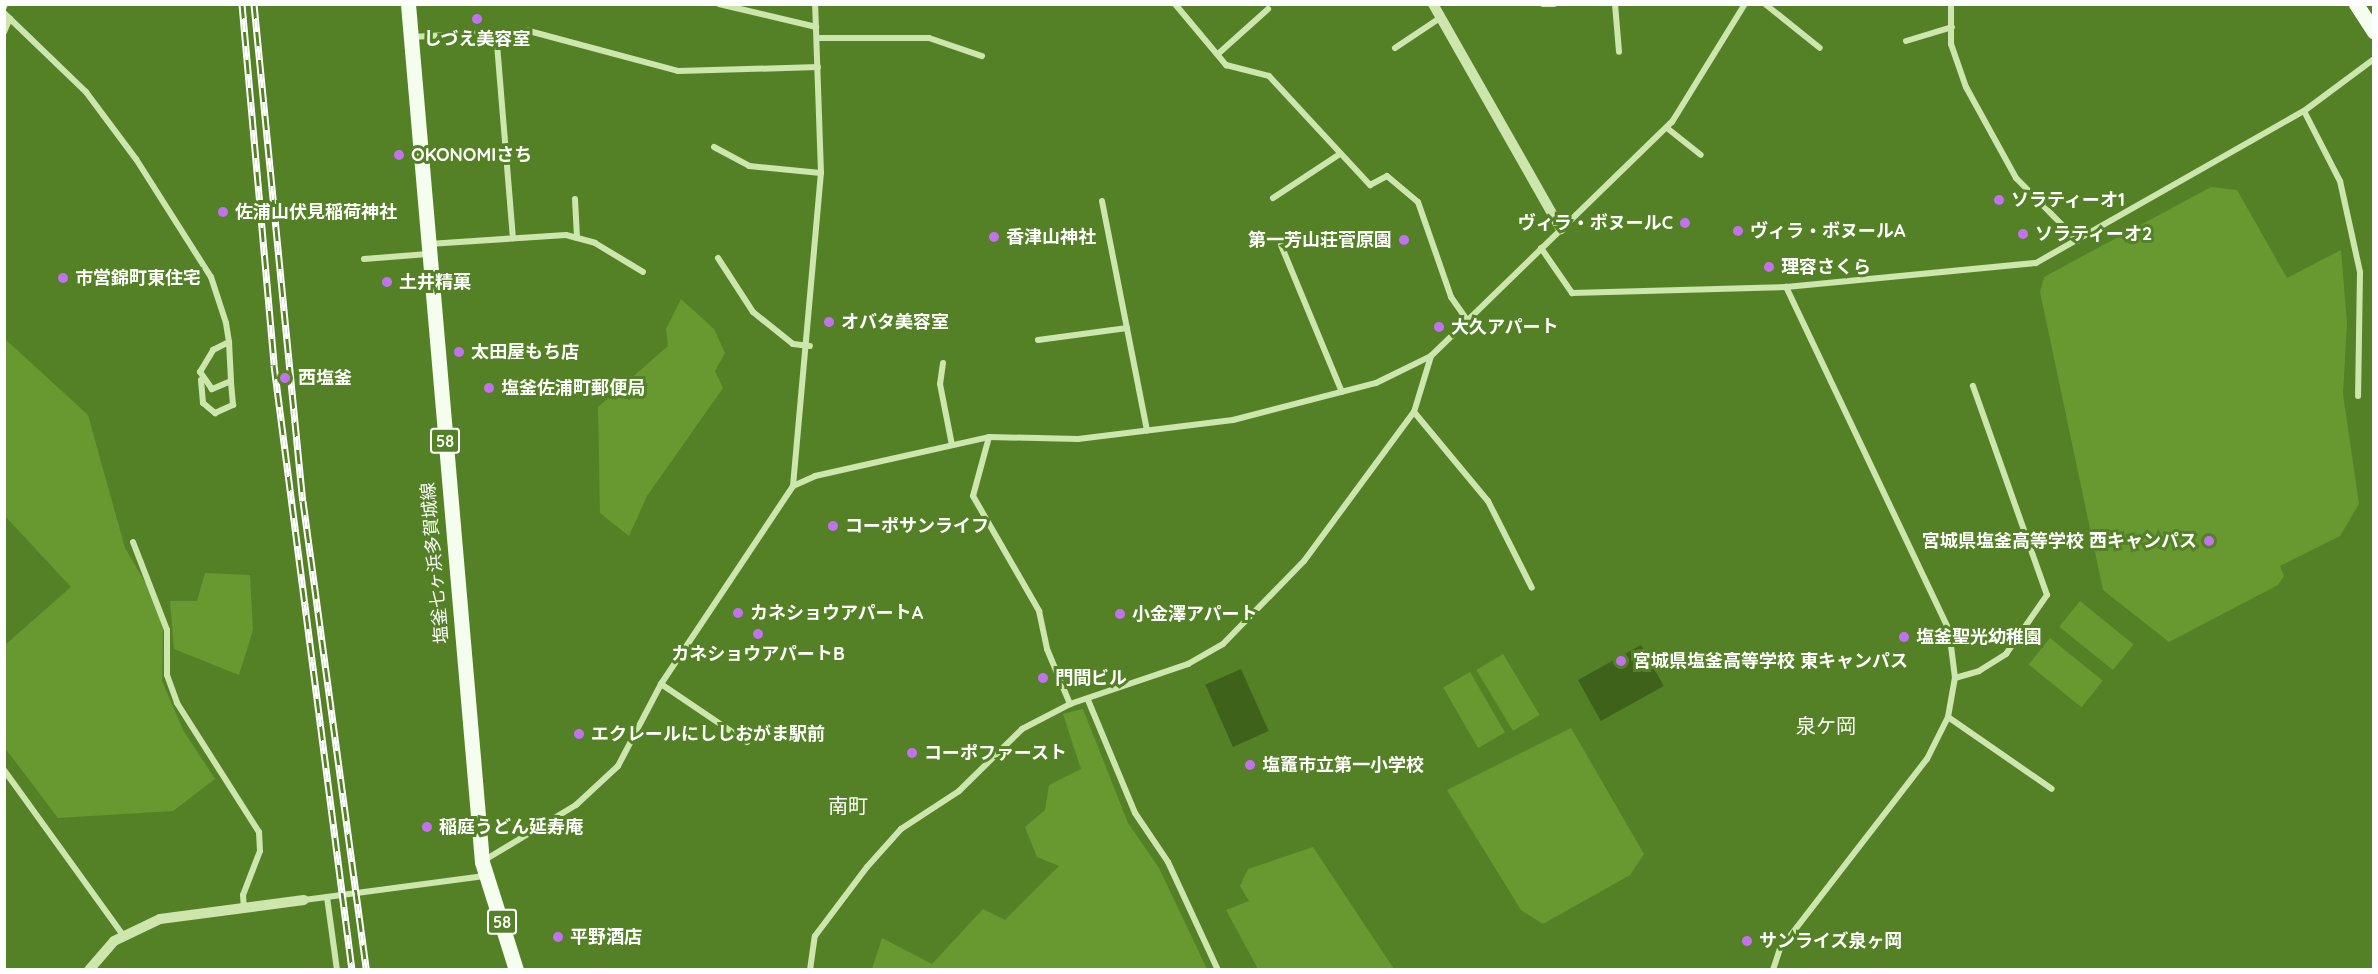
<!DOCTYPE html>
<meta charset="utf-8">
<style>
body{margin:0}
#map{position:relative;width:2378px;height:974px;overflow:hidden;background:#558126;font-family:Quicksand,"Noto Sans JP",sans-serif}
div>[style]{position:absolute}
.green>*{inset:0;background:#679930;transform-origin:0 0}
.water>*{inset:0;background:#3e621a;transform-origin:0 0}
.minor>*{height:6px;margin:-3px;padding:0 3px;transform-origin:3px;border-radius:3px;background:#cce6ad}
.tertiary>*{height:10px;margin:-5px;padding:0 5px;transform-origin:5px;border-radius:5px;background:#cce6ad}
.primary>*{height:15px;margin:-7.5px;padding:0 7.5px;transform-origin:7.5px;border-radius:7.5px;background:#f5fdef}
.rail>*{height:7px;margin-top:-3.5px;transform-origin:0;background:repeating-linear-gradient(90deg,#558126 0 14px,#fff 0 28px);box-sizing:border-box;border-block:2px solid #fff}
.dots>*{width:16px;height:16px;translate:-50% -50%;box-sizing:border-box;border:3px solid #558126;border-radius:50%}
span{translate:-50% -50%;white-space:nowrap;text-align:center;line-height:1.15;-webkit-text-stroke:6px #558126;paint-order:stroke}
.shield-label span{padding:2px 4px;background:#558126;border:2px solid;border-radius:4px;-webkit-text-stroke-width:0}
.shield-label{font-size:16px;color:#fff;font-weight:700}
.poi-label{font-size:18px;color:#fff;font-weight:700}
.left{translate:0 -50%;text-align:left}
.right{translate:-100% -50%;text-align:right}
.street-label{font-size:18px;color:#fff}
.neighbourhood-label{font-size:20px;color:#fff}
.frame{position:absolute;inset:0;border:6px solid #fff;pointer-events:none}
</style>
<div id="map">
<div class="green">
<div style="clip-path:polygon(2211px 187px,2237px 190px,2287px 278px,2341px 250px,2347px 323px,2343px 394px,2359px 504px,2340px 536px,2280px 566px,2284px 576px,2278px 585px,2169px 642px,2103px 590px,2040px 292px,2044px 277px)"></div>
<div style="clip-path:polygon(681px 299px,714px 329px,725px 353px,715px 371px,723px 388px,647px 496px,629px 536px,600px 513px,598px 407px,668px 346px,666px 329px)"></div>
<div style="clip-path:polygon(5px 339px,88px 415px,125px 548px,152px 594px,163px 629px,162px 681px,183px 730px,215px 779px,173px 811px,58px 818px,5px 748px,5px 645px,71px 587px,5px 516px)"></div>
<div style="clip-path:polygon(205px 573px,250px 575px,253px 630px,239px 675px,174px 649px,170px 601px,197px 601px)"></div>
<div style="left:2080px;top:601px;width:69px;height:33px;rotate:39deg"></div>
<div style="left:2050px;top:638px;width:68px;height:34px;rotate:39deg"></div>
<div style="left:1503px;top:654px;width:71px;height:31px;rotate:59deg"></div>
<div style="left:1470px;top:672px;width:70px;height:31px;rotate:60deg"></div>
<div style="clip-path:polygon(1083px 709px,1128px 823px,1159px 868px,1207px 969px,872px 969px,882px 938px,932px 964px,983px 909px,1005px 920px,1059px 866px,1037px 857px,1025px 827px,1045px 810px,1049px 785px,1081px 769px,1063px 714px)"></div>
<div style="clip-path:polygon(1571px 728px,1644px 854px,1630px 875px,1543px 924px,1521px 910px,1447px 790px)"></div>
<div style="clip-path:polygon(1313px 847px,1394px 969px,1258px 969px,1226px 910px,1249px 901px,1240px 886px,1248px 869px)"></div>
</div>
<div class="water">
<div style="left:1641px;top:645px;width:47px;height:72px;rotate:61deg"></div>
<div style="left:1241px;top:669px;width:68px;height:39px;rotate:66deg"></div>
</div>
<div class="minor">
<div style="left:719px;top:4px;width:100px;rotate:13.3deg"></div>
<div style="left:1175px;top:4px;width:80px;rotate:50.1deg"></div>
<div style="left:1226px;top:65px;width:44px;rotate:14.3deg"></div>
<div style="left:1269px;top:76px;width:149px;rotate:47.2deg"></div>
<div style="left:1370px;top:185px;width:19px;rotate:-28deg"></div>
<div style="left:1387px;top:176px;width:40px;rotate:40deg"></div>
<div style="left:1418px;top:202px;width:101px;rotate:70.8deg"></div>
<div style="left:1451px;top:297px;width:32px;rotate:55deg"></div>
<div style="left:1543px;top:4px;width:11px"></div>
<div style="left:1615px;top:4px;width:48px;rotate:85.2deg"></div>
<div style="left:1765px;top:4px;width:70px;rotate:38.7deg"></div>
<div style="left:1951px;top:4px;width:40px;rotate:90deg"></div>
<div style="left:1951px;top:44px;width:46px;rotate:70.8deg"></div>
<div style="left:1966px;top:87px;width:104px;rotate:61.2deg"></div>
<div style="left:2016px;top:178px;width:88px;rotate:45.5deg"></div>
<div style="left:4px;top:7px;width:3px;rotate:-72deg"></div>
<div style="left:4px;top:13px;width:114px;rotate:43.9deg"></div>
<div style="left:86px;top:92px;width:84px;rotate:53.3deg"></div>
<div style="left:136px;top:159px;width:140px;rotate:57.6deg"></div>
<div style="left:211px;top:277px;width:48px;rotate:71.9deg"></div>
<div style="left:226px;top:323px;width:19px;rotate:81deg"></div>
<div style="left:229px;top:342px;width:39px;rotate:87deg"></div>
<div style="left:231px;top:381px;width:21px;rotate:157deg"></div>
<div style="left:212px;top:389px;width:21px;rotate:-125deg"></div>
<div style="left:200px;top:372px;width:26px;rotate:-59deg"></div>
<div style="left:213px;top:350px;width:18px;rotate:-27deg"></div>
<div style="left:4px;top:32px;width:15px;rotate:-67deg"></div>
<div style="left:496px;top:32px;width:33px;rotate:-2deg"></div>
<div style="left:529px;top:31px;width:154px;rotate:15deg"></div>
<div style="left:678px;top:71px;width:140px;rotate:-1.6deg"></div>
<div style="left:412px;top:37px;width:84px;rotate:-3.4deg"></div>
<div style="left:496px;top:32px;width:207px;rotate:85.3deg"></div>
<div style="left:817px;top:38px;width:112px"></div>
<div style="left:929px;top:38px;width:56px;rotate:18.8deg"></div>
<div style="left:1906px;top:41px;width:48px;rotate:-16.9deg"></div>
<div style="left:1395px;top:48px;width:54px;rotate:-33.7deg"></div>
<div style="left:1219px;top:53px;width:66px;rotate:-41.9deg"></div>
<div style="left:2304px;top:111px;width:79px;rotate:62.8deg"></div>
<div style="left:2340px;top:181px;width:93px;rotate:77.6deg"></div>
<div style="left:2360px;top:272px;width:124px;rotate:90.9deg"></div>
<div style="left:1667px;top:128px;width:43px;rotate:38.5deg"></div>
<div style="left:714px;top:147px;width:40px;rotate:28deg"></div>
<div style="left:749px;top:166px;width:72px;rotate:5.6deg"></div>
<div style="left:1273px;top:198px;width:80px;rotate:-33.3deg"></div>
<div style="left:575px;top:199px;width:39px;rotate:87deg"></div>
<div style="left:1102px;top:201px;width:234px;rotate:78.9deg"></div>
<div style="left:429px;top:244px;width:137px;rotate:-3.8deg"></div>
<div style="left:566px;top:235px;width:30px;rotate:15deg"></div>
<div style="left:595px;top:243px;width:56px;rotate:31.1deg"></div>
<div style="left:1281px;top:245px;width:159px;rotate:67.5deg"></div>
<div style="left:1541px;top:248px;width:55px;rotate:55.4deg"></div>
<div style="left:1572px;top:293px;width:214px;rotate:-1.6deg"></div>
<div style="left:1786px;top:287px;width:251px;rotate:-5.5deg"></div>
<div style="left:2036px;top:263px;width:308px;rotate:-29.6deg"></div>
<div style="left:2304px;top:111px;width:87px;rotate:-36.6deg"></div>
<div style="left:718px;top:258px;width:64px;rotate:57.1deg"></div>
<div style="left:753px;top:312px;width:51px;rotate:38.7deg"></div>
<div style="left:793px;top:344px;width:17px;rotate:7deg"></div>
<div style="left:364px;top:259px;width:64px;rotate:-4.5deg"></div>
<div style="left:1038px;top:340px;width:90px;rotate:-7.7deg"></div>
<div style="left:943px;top:363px;width:21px;rotate:98deg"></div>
<div style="left:940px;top:384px;width:62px;rotate:78.9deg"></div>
<div style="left:201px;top:380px;width:23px;rotate:85deg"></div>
<div style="left:203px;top:403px;width:16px;rotate:40deg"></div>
<div style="left:215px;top:413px;width:20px;rotate:-24deg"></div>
<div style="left:233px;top:405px;width:24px;rotate:-95deg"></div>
<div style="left:1414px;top:412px;width:116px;rotate:50.3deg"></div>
<div style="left:1488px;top:501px;width:97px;rotate:63.2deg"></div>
<div style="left:989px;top:437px;width:61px;rotate:105.2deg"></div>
<div style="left:973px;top:496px;width:133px;rotate:60.1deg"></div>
<div style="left:1039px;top:611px;width:39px;rotate:78deg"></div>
<div style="left:1047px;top:649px;width:60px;rotate:67.3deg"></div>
<div style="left:793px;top:486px;width:24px;rotate:-24deg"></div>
<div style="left:815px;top:476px;width:178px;rotate:-12.6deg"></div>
<div style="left:989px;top:437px;width:89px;rotate:1.3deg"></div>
<div style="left:1078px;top:439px;width:156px;rotate:-7deg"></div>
<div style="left:1233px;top:420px;width:148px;rotate:-14.5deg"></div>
<div style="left:1376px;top:383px;width:61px;rotate:-26.1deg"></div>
<div style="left:1431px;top:356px;width:336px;rotate:-44.2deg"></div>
<div style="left:1672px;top:122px;width:139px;rotate:-58.3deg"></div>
<div style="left:133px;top:542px;width:94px;rotate:68.9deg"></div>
<div style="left:167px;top:630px;width:45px;rotate:90deg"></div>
<div style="left:167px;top:675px;width:30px;rotate:70deg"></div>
<div style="left:177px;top:703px;width:153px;rotate:57.6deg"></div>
<div style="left:259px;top:832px;width:19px;rotate:87deg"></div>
<div style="left:260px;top:851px;width:47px;rotate:111.1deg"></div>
<div style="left:243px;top:895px;width:13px;rotate:86deg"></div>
<div style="left:1955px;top:678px;width:25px;rotate:-16deg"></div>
<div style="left:1979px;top:671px;width:32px;rotate:-32deg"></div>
<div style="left:2006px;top:654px;width:72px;rotate:-55.2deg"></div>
<div style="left:2047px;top:595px;width:222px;rotate:-109.5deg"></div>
<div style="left:661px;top:684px;width:104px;rotate:34deg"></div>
<div style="left:1088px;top:700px;width:122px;rotate:67.4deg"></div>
<div style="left:1135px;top:813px;width:59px;rotate:56deg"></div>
<div style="left:1168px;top:862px;width:119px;rotate:65.2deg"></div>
<div style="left:1948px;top:717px;width:126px;rotate:34.7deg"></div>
<div style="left:4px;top:770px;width:203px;rotate:54.2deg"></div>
<div style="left:483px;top:861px;width:109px;rotate:-31.1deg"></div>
<div style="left:576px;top:805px;width:57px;rotate:-42.9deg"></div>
<div style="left:618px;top:766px;width:93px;rotate:-62.3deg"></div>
<div style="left:661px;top:684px;width:238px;rotate:-56.3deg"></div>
<div style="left:793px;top:486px;width:314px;rotate:-84.9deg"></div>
<div style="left:821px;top:173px;width:169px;rotate:-92deg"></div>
<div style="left:327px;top:897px;width:74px;rotate:82.2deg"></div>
<div style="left:304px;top:900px;width:182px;rotate:-7.6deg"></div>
<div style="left:810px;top:970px;width:34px;rotate:-82deg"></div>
<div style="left:815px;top:936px;width:86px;rotate:-53deg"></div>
<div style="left:867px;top:867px;width:51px;rotate:-48.2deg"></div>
<div style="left:901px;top:829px;width:69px;rotate:-33.2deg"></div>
<div style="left:959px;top:791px;width:88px;rotate:-44.5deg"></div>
<div style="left:1022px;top:729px;width:54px;rotate:-27.5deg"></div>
<div style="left:1070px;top:704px;width:125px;rotate:-18.7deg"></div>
<div style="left:1188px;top:664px;width:40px;rotate:-29.7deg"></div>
<div style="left:1223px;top:644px;width:116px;rotate:-45.7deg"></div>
<div style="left:1304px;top:561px;width:185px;rotate:-53.6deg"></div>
<div style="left:1414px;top:412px;width:59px;rotate:-73.1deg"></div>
<div style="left:1773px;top:970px;width:22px;rotate:-72deg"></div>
<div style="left:1780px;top:949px;width:240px;rotate:-52.3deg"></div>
<div style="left:1927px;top:759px;width:47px;rotate:-63.4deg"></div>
<div style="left:1948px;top:717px;width:40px;rotate:-80deg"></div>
<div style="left:1955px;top:678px;width:48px;rotate:-97.1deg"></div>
<div style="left:1949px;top:630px;width:380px;rotate:-115.4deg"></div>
</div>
<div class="tertiary">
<div style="left:1433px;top:4px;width:259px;rotate:60.4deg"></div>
<div style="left:89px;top:970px;width:38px;rotate:-49deg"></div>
<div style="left:114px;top:941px;width:51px;rotate:-25.6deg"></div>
<div style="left:160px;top:919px;width:145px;rotate:-7.5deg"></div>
</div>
<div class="primary">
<div style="left:408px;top:4px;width:861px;rotate:85.07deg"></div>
<div style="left:482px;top:862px;width:113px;rotate:72.5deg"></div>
<div style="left:2356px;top:4px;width:33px;rotate:57deg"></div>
</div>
<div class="rail">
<div style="left:242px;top:4px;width:362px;rotate:84.9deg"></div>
<div style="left:274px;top:365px;width:610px;rotate:82.65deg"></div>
<div style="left:254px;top:4px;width:499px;rotate:84.4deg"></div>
<div style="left:303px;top:501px;width:473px;rotate:82.3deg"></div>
</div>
<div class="dots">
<div style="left:477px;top:19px;background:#c272ef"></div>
<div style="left:399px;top:155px;background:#c272ef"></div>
<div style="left:1999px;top:200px;background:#c272ef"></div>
<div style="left:223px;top:212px;background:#c272ef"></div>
<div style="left:1685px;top:223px;background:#c272ef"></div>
<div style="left:1738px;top:231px;background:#c272ef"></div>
<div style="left:2023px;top:234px;background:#c272ef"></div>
<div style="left:994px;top:237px;background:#c272ef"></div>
<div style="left:1404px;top:240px;background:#c272ef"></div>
<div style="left:1769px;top:267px;background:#c272ef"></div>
<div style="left:63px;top:278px;background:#c272ef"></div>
<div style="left:387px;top:282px;background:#c272ef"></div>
<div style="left:829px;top:322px;background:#c272ef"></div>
<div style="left:1439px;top:327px;background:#c272ef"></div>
<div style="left:459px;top:352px;background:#c272ef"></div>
<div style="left:285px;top:378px;background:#c272ef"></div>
<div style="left:489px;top:388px;background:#c272ef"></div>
<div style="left:833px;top:526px;background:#c272ef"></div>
<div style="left:2209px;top:541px;background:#c272ef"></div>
<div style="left:738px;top:613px;background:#c272ef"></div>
<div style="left:1120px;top:614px;background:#c272ef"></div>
<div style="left:758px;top:634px;background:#c272ef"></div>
<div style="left:1904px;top:637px;background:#c272ef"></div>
<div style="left:1621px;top:661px;background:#c272ef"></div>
<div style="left:1043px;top:678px;background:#c272ef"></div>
<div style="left:579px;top:734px;background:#c272ef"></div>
<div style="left:912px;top:753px;background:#c272ef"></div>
<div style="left:1250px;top:765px;background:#c272ef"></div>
<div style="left:427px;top:827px;background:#c272ef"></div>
<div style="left:558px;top:937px;background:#c272ef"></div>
<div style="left:1747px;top:941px;background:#c272ef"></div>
</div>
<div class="shield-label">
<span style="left:445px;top:441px">58</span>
<span style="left:502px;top:922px">58</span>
</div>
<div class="poi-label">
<span style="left:477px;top:39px">しづえ美容室</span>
<span class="left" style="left:411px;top:155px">OKONOMIさち</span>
<span class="left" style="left:2011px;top:200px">ソラティーオ1</span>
<span class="left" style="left:235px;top:212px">佐浦山伏見稲荷神社</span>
<span class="right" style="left:1673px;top:223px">ヴィラ・ボヌールC</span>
<span class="left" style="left:1750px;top:231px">ヴィラ・ボヌールA</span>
<span class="left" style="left:2035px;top:234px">ソラティーオ2</span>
<span class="left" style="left:1006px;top:237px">香津山神社</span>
<span class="right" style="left:1392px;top:240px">第一芳山荘菅原園</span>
<span class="left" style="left:1781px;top:267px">理容さくら</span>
<span class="left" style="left:75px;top:278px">市営錦町東住宅</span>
<span class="left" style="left:399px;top:282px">土井精菓</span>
<span class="left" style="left:841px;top:322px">オバタ美容室</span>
<span class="left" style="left:1451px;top:327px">大久アパート</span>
<span class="left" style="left:471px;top:352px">太田屋もち店</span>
<span class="left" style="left:298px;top:378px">西塩釜</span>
<span class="left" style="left:501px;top:388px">塩釜佐浦町郵便局</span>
<span class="left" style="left:845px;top:526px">コーポサンライフ</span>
<span class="right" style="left:2197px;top:541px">宮城県塩釜高等学校 西キャンパス</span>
<span class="left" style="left:750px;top:613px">カネショウアパートA</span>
<span class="left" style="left:1132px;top:614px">小金澤アパート</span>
<span class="left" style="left:1916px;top:637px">塩釜聖光幼稚園</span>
<span style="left:758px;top:654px">カネショウアパートB</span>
<span class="left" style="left:1633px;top:661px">宮城県塩釜高等学校 東キャンパス</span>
<span class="left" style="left:1055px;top:678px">門間ビル</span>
<span class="left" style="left:591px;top:734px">エクレールにししおがま駅前</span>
<span class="left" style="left:924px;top:753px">コーポファースト</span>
<span class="left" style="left:1262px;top:765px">塩竈市立第一小学校</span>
<span class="left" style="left:439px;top:827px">稲庭うどん延寿庵</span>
<span class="left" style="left:570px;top:937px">平野酒店</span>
<span class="left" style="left:1759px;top:941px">サンライズ泉ヶ岡</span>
</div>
<div class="street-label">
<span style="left:435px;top:563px;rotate:-95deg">塩釜七ヶ浜多賀城線</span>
</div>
<div class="neighbourhood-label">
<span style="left:1826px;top:725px">泉ケ岡</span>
<span style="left:848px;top:805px">南町</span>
</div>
<div class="frame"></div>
</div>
